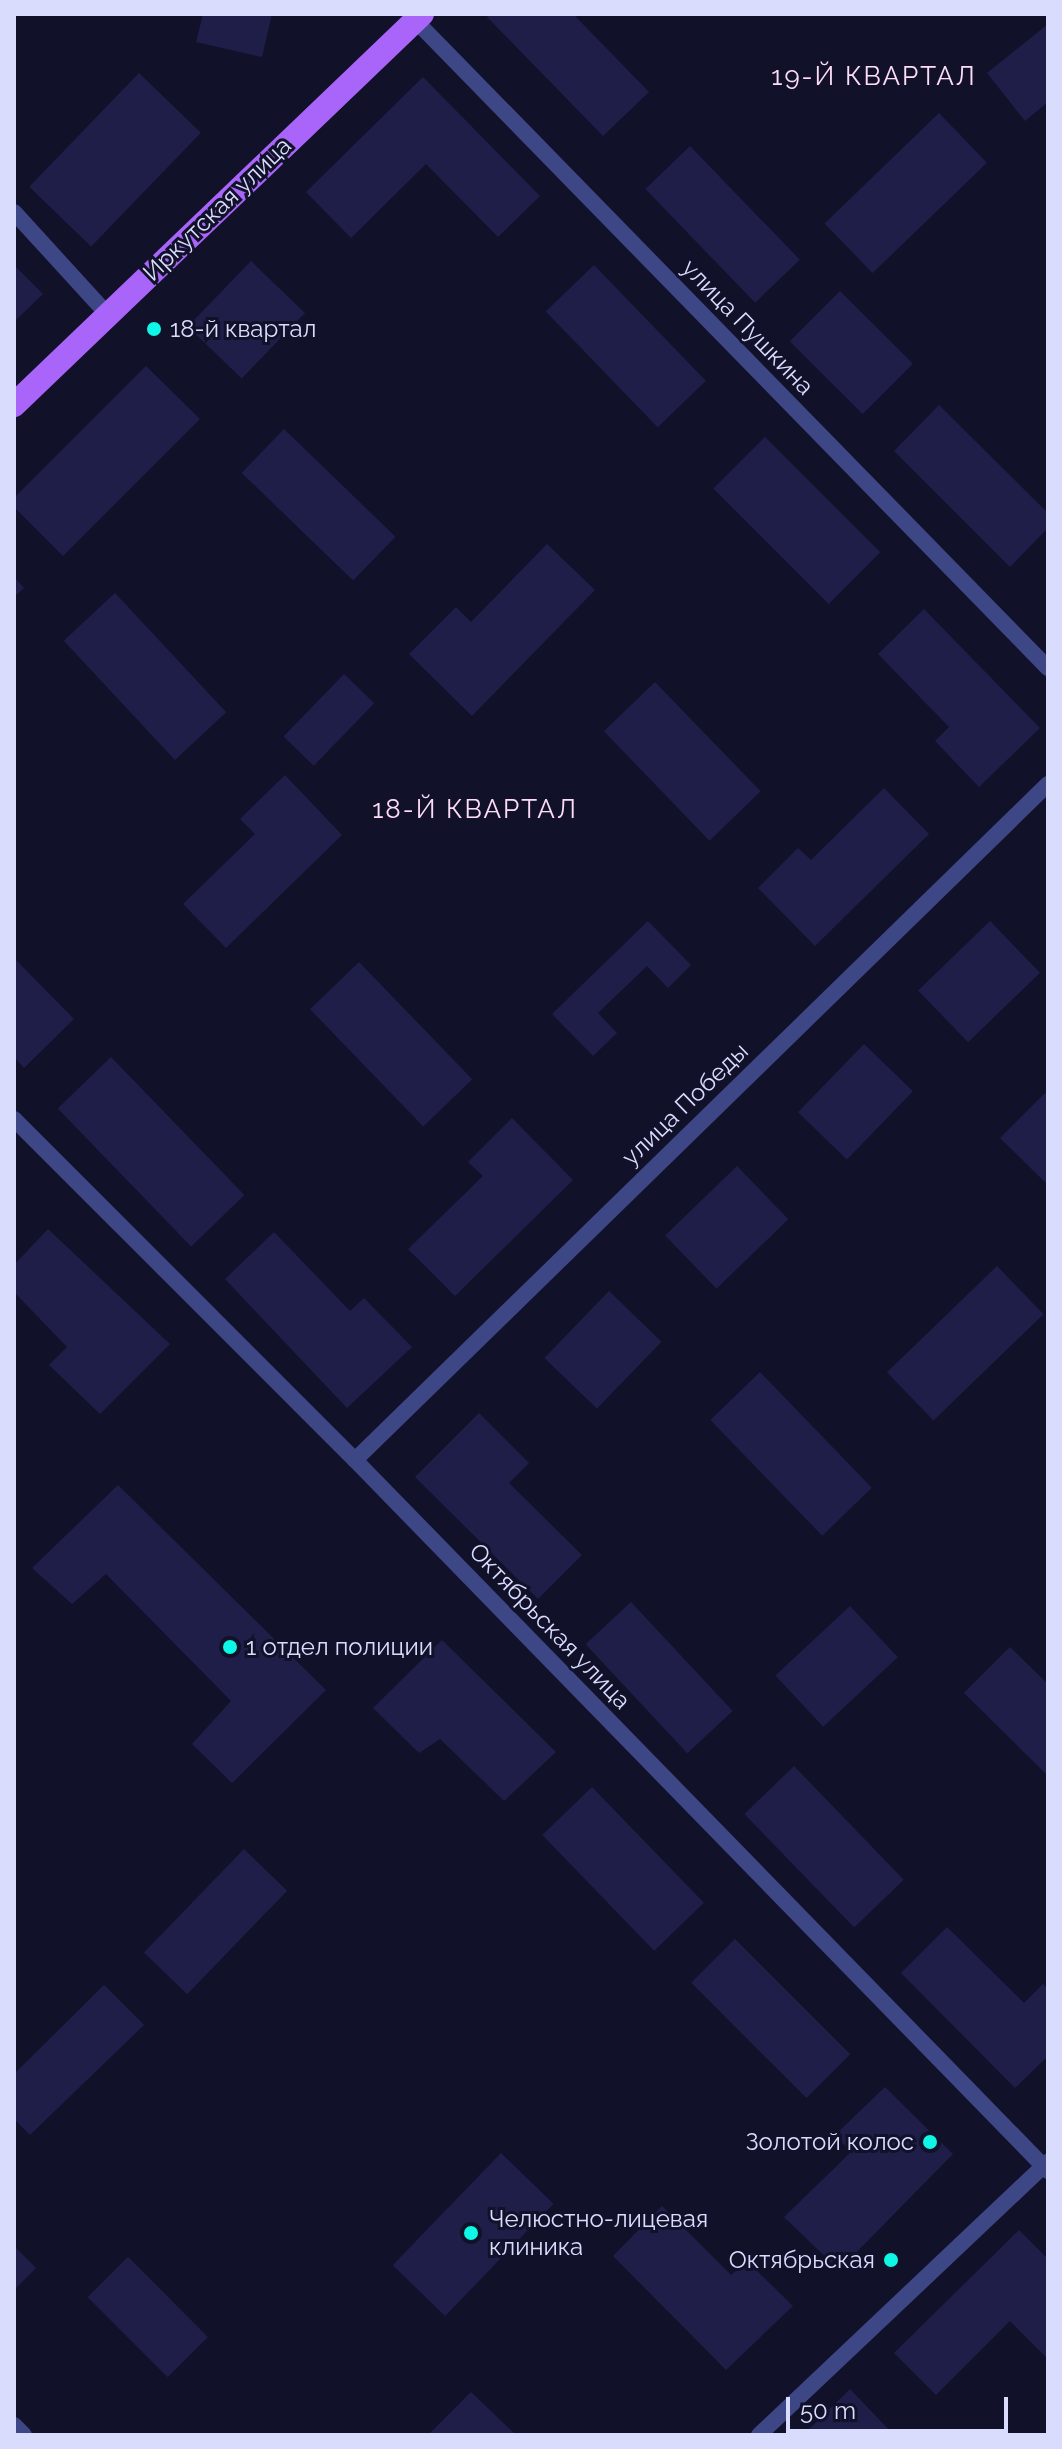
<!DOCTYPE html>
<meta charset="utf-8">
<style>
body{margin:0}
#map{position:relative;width:1062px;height:2449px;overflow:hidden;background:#111129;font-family:Raleway,sans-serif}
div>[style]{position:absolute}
.building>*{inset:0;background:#1f1e49;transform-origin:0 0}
.street>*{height:16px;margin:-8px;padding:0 8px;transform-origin:8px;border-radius:8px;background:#3e4786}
.primary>*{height:24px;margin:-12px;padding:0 12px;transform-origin:12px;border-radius:12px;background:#a965f9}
.dots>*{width:22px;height:22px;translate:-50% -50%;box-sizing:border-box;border:4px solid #111129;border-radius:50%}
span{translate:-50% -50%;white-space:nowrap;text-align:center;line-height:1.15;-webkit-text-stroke:6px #111129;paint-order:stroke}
.street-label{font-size:24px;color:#dadcfe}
.poi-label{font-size:24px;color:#dadcfe}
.left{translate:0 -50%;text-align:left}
.right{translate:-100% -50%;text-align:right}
.neighbourhood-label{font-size:26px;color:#fedcf7;letter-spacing:2px}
.frame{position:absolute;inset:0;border:16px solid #dadcfe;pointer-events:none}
.scale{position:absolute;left:786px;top:2397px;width:222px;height:36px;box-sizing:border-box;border:4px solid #dadcfe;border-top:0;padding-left:10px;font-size:24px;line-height:28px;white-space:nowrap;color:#dadcfe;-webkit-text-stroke:6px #111129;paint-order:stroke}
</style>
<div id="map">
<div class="building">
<div style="clip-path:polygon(203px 14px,272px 14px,262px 57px,196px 42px)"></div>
<div style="clip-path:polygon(491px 14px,578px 14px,576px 17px,649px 92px,603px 136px,487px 17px)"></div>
<div style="clip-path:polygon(1048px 24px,1048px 102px,1025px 121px,987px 73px)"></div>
<div style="left:139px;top:73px;width:86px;height:158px;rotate:44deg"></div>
<div style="clip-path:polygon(423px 77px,540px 196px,498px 237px,426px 164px,351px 238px,306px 192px)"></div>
<div style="left:939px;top:113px;width:69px;height:159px;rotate:46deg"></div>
<div style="left:690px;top:146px;width:158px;height:62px;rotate:46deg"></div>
<div style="left:251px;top:261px;width:75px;height:91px;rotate:44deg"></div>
<div style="clip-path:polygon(14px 265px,43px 294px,14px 322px)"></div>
<div style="left:594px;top:265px;width:161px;height:67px;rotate:46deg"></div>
<div style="left:840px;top:291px;width:103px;height:71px;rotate:45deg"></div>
<div style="clip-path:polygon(146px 366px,200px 419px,63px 556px,14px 507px,14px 498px)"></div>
<div style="clip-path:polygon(939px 405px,1048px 513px,1048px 528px,1010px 567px,894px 451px)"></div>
<div style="left:284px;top:429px;width:155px;height:61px;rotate:44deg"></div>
<div style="left:765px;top:437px;width:163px;height:73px;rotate:45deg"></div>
<div style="clip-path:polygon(547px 544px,595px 590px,472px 716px,409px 654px,456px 607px,471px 622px)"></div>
<div style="clip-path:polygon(14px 577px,24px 588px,14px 597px)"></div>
<div style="left:115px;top:593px;width:163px;height:70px;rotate:47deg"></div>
<div style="clip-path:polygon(924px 609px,1040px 728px,979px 787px,935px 741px,949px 727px,878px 654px)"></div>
<div style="left:344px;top:674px;width:42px;height:87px;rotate:44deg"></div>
<div style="left:655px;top:682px;width:152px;height:71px;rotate:46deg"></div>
<div style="clip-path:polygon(285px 775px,342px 835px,226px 948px,183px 904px,255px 834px,240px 819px)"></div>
<div style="clip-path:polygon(884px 788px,929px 834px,815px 946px,758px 888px,798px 848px,811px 860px)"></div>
<div style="clip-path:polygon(648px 921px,691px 965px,668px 988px,647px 966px,598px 1013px,617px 1033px,593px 1056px,552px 1014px)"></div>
<div style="left:990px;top:921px;width:72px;height:100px;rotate:46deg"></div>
<div style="clip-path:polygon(14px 958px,74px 1019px,24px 1068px,14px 1057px)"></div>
<div style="left:359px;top:962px;width:163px;height:68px;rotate:46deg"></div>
<div style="left:864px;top:1044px;width:68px;height:95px;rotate:44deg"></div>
<div style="left:111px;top:1057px;width:192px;height:74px;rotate:46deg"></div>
<div style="clip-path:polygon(1045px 1093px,1048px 1096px,1048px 1185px,1000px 1138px)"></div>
<div style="clip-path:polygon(512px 1118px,573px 1180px,455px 1296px,408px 1249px,483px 1176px,468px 1162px)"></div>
<div style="left:737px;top:1166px;width:74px;height:100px;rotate:46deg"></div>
<div style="clip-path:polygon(48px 1229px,170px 1344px,100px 1414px,49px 1365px,67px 1347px,14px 1292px,14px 1265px)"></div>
<div style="clip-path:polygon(274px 1232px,350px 1311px,364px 1298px,412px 1347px,347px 1408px,225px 1279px)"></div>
<div style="left:997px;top:1266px;width:67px;height:153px;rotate:46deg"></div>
<div style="left:609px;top:1291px;width:73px;height:93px;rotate:44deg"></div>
<div style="left:760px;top:1372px;width:161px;height:69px;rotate:46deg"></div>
<div style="clip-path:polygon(479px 1413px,529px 1463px,509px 1483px,582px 1555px,538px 1599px,415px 1477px)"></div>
<div style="clip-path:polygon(118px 1485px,326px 1690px,232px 1783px,192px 1744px,231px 1701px,106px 1574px,72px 1604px,32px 1568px)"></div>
<div style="left:631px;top:1602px;width:149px;height:62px;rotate:47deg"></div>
<div style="left:850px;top:1606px;width:70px;height:102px;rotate:47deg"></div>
<div style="clip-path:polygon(442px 1640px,556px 1752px,504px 1801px,440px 1739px,419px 1753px,373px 1708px)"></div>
<div style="clip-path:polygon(1010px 1647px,1048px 1684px,1048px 1776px,964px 1693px)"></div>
<div style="left:794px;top:1766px;width:158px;height:69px;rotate:46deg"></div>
<div style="left:592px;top:1787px;width:161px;height:69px;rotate:46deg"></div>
<div style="left:244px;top:1849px;width:60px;height:144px;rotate:44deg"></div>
<div style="clip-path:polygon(947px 1927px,1024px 2003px,1043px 1984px,1048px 1989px,1048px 2056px,1015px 2088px,901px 1973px)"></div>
<div style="left:735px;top:1939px;width:163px;height:62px;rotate:45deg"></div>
<div style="clip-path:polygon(104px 1985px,144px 2025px,30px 2135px,14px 2119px,14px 2074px)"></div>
<div style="clip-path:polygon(885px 2087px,953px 2154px,839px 2270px,784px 2217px,851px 2152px,835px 2135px)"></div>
<div style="left:501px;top:2153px;width:73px;height:156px;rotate:44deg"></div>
<div style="clip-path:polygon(662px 2206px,731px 2275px,747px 2261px,793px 2306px,726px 2370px,613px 2256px)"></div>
<div style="clip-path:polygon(1019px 2230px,1048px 2259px,1048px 2359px,1010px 2321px,936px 2395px,894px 2353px)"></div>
<div style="clip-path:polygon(14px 2246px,36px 2268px,14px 2290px)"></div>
<div style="left:128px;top:2257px;width:113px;height:57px;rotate:45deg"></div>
<div style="clip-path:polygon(850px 2389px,894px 2435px,803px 2435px)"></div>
<div style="clip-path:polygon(471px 2392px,516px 2435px,428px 2435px)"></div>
</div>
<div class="street">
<div style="left:410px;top:15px;width:913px;rotate:45.67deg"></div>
<div style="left:14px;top:212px;width:138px;rotate:47.6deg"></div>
<div style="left:14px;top:1119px;width:482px;rotate:45deg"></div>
<div style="left:355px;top:1460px;width:993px;rotate:45.73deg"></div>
<div style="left:355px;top:1460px;width:968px;rotate:-44.29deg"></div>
<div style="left:14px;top:2425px;width:14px;rotate:45deg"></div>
<div style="left:759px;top:2435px;width:398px;rotate:-43.4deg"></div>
</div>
<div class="primary">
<div style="left:14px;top:405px;width:565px;rotate:-43.78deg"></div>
</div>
<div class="dots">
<div style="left:154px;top:329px;background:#0df6e6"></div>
<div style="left:230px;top:1647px;background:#0df6e6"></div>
<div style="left:930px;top:2142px;background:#0df6e6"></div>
<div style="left:471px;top:2233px;background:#0df6e6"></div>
<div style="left:891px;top:2260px;background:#0df6e6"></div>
</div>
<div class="street-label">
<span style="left:217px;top:209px;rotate:-44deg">Иркутская улица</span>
<span style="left:748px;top:327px;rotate:46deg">улица Пушкина</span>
<span style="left:685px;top:1104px;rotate:-44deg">улица Победы</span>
<span style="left:550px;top:1626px;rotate:46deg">Октябрьская улица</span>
</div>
<div class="poi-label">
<span class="left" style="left:170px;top:329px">18-й квартал</span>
<span class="left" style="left:246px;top:1647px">1 отдел полиции</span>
<span class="right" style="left:914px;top:2142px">Золотой колос</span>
<span class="left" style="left:489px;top:2233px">Челюстно-лицевая<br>клиника</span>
<span class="right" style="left:875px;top:2260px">Октябрьская</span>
</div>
<div class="neighbourhood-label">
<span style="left:874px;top:77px">19-Й КВАРТАЛ</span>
<span style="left:475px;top:810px">18-Й КВАРТАЛ</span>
</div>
<div class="frame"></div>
<div class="scale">50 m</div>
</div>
